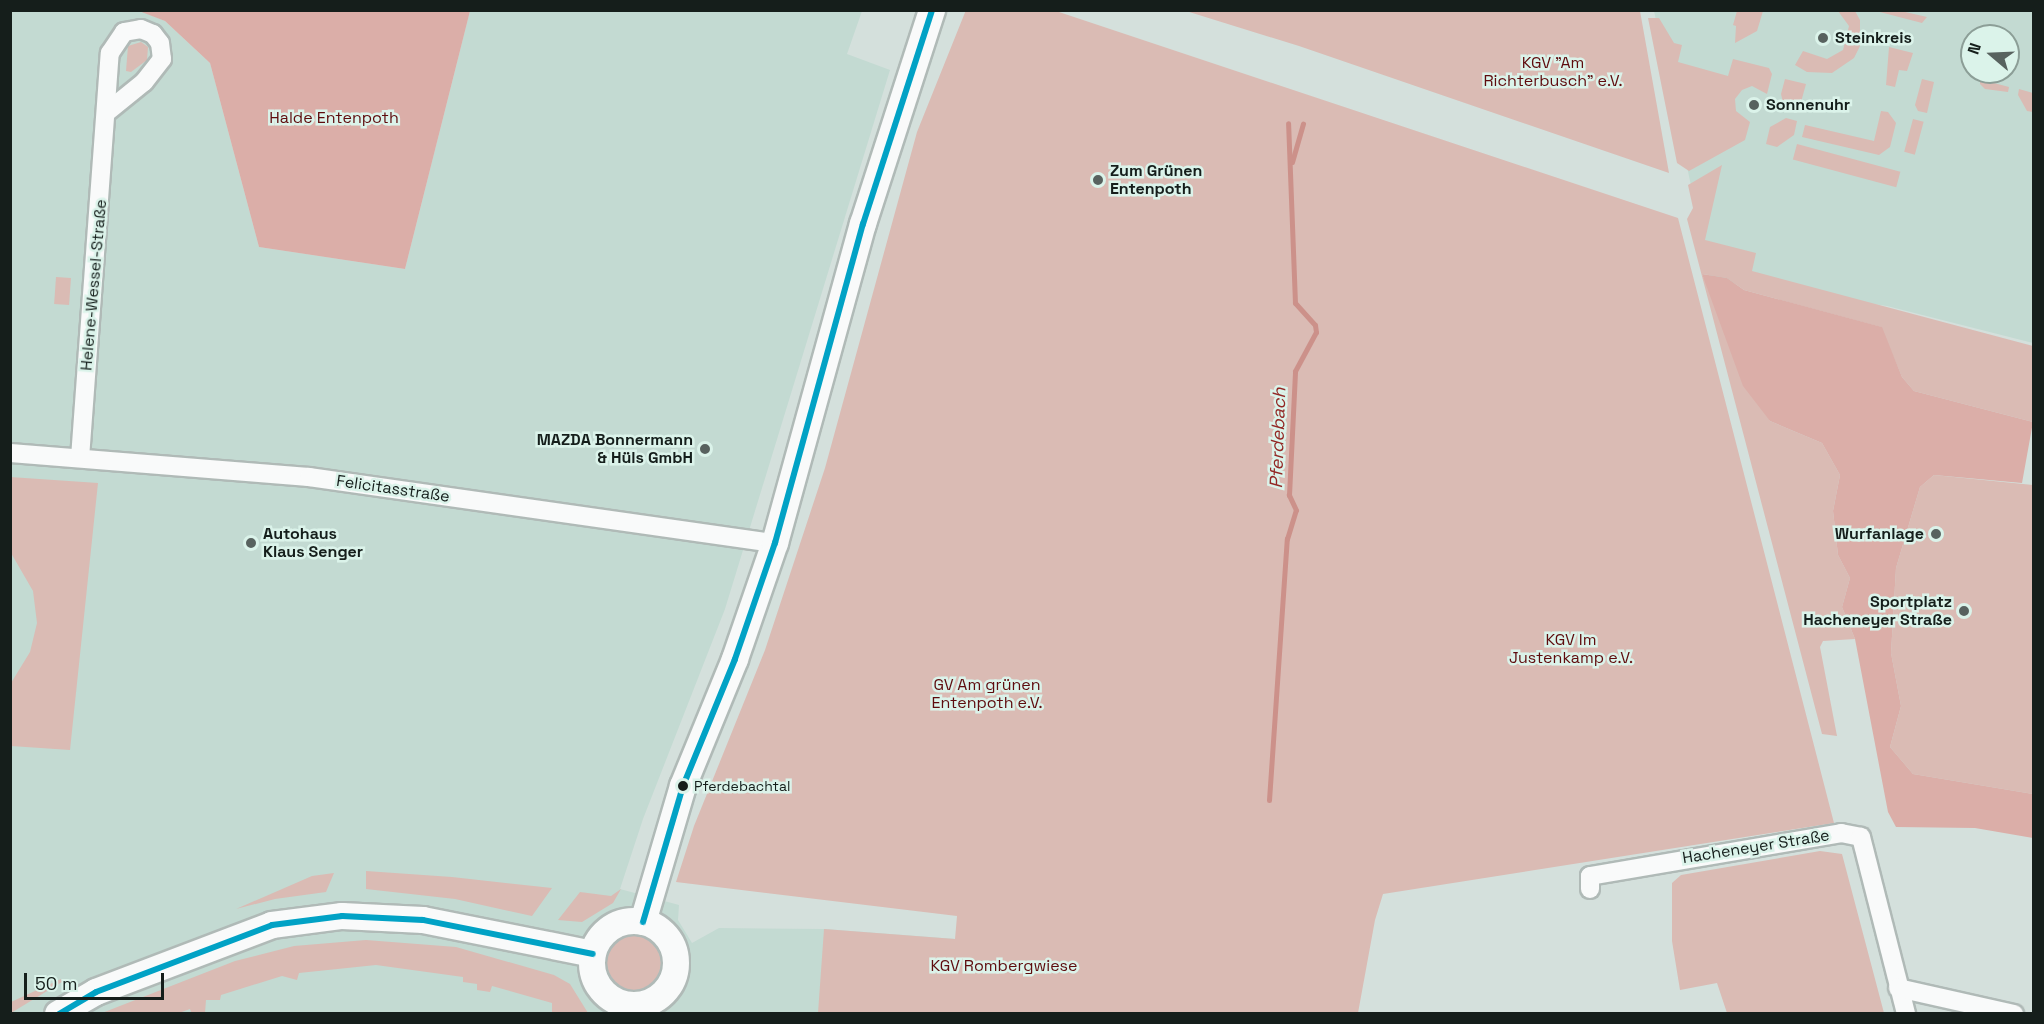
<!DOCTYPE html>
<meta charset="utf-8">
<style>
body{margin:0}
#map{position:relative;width:2044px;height:1024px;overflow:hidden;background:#d4e0dc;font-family:"Space Grotesk",sans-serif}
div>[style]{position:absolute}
.built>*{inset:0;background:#c3dad2}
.green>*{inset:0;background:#dabbb4;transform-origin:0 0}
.round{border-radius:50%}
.forest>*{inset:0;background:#dbaea8}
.stream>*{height:5px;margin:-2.5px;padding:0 2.5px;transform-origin:2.5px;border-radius:2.5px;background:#cc918a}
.roads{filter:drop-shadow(2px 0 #b0bab7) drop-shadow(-2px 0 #b0bab7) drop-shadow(0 2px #b0bab7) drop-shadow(0 -2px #b0bab7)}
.street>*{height:18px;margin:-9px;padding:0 9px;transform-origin:9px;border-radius:9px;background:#f9fafa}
.secondary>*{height:26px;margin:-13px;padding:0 13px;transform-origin:13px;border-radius:13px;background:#f9fafa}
.secondary>.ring{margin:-13px;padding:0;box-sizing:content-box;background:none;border:26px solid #f9fafa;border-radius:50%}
.bus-1>*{height:6px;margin:-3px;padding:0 3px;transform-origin:3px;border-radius:3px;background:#01a2c5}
.dots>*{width:16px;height:16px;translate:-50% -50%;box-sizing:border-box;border:3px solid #dbf3ea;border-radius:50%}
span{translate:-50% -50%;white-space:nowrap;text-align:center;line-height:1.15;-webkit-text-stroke:5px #dbf3ea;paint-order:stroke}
.bus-label{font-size:14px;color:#151e1b}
.left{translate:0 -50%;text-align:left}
.poi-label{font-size:16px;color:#151e1b;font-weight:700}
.right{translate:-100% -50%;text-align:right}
.park-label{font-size:16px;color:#5e0b0d}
.street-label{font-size:16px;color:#151e1b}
.water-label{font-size:18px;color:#932825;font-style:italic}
.frame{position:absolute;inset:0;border:12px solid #151e1b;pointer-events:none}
.north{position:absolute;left:1960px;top:24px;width:60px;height:60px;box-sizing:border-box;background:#dbf3ea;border:2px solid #8c9e97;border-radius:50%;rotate:289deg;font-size:16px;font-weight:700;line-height:24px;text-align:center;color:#151e1b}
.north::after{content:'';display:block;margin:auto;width:21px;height:27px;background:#58625f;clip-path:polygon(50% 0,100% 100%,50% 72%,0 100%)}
.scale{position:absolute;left:24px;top:973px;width:140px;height:27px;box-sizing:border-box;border:3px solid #151e1b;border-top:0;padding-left:8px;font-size:18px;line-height:21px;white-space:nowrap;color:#151e1b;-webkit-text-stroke:4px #dbf3ea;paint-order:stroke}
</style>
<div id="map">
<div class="built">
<div style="clip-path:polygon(10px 11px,141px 11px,165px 21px,210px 63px,259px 247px,405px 269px,470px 11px,862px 11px,847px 54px,890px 70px,725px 609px,643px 819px,620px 889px,679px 905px,678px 920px,692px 943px,719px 928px,824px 929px,956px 939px,951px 1013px,11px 1013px)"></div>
<div style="clip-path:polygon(evenodd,1654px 11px,2033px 11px,2033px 343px,1887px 306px,1711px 280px,1654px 11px,1972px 36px,2008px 36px,2008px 72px,1972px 72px,1972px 36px)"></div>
</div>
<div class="green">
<div style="clip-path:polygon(966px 10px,1056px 11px,1678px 218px,1834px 823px,1383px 894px,1375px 920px,1358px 1013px,818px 1013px,824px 929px,955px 939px,957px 916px,676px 882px,694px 826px,765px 650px,825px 468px,917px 132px)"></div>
<div style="clip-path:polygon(1186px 11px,1640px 11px,1669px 173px,1299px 46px)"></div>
<div style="clip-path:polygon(1737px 11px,1763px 11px,1757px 31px,1735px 43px,1736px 26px,1733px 25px)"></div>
<div style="clip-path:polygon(1838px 11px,1855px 11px,1860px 20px,1860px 46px,1854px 58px,1832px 73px,1807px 72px,1795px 65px,1803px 51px,1827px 59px,1843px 50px,1849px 26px)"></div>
<div style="clip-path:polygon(1876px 11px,1901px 11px,1927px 17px,1922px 23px)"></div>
<div style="clip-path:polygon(1648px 18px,1659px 18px,1674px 43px,1682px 45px,1678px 62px,1728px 76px,1733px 59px,1769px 68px,1772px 74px,1767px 94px,1752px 86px,1742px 90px,1735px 99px,1736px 111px,1750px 122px,1745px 140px,1689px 171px,1677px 163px)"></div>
<div style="clip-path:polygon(141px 42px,148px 47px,147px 60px,131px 72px,126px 71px,128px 46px)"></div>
<div style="clip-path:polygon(1889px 47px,1913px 53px,1907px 71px,1899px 70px,1895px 87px,1886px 85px)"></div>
<div style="clip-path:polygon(1980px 72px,1993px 72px,1990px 82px,2009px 87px,2008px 92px,1985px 89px,1980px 84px)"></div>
<div style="clip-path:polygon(1785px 79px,1806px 84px,1801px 102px,1795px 106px,1783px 103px,1781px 94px)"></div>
<div style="clip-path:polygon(1922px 79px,1934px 82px,1927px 113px,1918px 111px,1915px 105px)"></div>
<div style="clip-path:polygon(2019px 89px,2033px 93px,2033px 112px,2027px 111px,2018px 95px)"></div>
<div style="clip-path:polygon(1881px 111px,1888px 112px,1896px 123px,1890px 147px,1879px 155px,1802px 137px,1805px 125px,1874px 141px)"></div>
<div style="clip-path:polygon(1786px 118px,1797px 121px,1794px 135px,1777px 147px,1766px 144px,1770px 127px)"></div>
<div style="left:1913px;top:119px;width:11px;height:34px;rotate:15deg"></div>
<div style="left:1797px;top:144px;width:107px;height:16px;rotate:15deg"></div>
<div style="clip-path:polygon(1722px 165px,1705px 240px,1756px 253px,1752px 271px,2033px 346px,2033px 422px,1914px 391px,1902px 377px,1881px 327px,1744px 290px,1727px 278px,1702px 274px,1770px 421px,1822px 443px,1840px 475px,1833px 511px,1838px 555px,1850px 578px,1842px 607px,1855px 639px,1823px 641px,1820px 647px,1837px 736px,1822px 734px,1687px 219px,1693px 208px,1688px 185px)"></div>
<div style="left:56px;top:277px;width:15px;height:27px;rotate:4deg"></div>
<div style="clip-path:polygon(1934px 475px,2033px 485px,2033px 794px,1913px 774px,1890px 747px,1901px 706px,1891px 653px,1896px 568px,1920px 487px)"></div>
<div style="clip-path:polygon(10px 477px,98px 483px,70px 750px,11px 746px,11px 683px,30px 652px,37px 623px,33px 591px,11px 553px)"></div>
<div style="clip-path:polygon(1820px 851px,1842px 854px,1884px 1013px,1727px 1013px,1717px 983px,1680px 990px,1672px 941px,1672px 883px,1681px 875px)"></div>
<div style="clip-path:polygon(366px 871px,452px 877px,552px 888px,532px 916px,455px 899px,366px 889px)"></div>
<div style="clip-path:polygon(334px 873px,326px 892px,275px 899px,236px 909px,312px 876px)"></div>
<div style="clip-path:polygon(621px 889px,613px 903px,582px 922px,558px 920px,580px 892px,611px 896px)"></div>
<div class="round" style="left:603px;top:934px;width:58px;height:58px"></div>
<div style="clip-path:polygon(366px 940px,456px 947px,554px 975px,570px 984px,588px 1013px,552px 1013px,552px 1003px,492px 986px,490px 992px,477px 990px,477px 984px,463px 982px,463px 977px,376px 965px,299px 973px,297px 980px,282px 976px,221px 995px,220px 1000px,206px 1000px,205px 1013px,191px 1012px,190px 1009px,179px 1013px,102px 1013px,235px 961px,294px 946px)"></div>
<div style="clip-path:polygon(61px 979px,62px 982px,11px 1013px,11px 1002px)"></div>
</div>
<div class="forest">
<div style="clip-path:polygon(139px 11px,470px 11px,405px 269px,259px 247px,210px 63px,165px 21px)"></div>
<div style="clip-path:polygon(1702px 274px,1727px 278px,1744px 290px,1882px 327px,1902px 377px,1914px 391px,2033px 422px,2022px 483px,1934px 475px,1920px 487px,1896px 568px,1891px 653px,1901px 706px,1890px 747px,1913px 774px,2033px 794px,2033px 838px,1975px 828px,1896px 827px,1888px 812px,1855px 639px,1842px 607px,1850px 578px,1838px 555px,1833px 511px,1840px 475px,1822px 443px,1770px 421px,1743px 386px)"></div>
</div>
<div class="stream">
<div style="left:1292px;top:162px;width:40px;rotate:-74deg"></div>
<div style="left:1269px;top:800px;width:262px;rotate:-86.1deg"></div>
<div style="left:1287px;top:539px;width:30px;rotate:-73deg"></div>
<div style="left:1296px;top:510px;width:17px;rotate:-115deg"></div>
<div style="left:1289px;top:495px;width:124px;rotate:-87.2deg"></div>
<div style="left:1295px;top:371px;width:44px;rotate:-61.7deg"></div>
<div style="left:1316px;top:332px;width:7px;rotate:-98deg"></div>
<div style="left:1315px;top:325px;width:30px;rotate:-132deg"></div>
<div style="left:1295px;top:303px;width:180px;rotate:-92.2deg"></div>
</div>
<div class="roads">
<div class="street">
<div style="left:10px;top:453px;width:300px;rotate:4.6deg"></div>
<div style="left:309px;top:477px;width:471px;rotate:8.1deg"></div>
<div style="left:80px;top:458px;width:406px;rotate:-85.8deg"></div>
<div style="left:110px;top:53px;width:25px;rotate:-56deg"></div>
<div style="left:124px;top:32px;width:17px;rotate:-10deg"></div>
<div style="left:141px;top:29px;width:13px;rotate:23deg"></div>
<div style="left:153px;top:34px;width:11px;rotate:52deg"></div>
<div style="left:160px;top:43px;width:16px;rotate:83deg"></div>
<div style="left:162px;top:59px;width:29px;rotate:128deg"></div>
<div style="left:144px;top:82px;width:46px;rotate:141.1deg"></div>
<div style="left:1590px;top:889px;width:13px;rotate:-90deg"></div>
<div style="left:1590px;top:876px;width:255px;rotate:-9.7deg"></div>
<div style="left:1841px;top:833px;width:20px;rotate:11deg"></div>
<div style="left:1861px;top:837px;width:183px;rotate:75.7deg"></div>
<div style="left:1898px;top:988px;width:119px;rotate:12.6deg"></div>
</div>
<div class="secondary">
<div class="ring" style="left:592px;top:921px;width:58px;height:58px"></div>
<div style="left:643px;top:922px;width:142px;rotate:-73.6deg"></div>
<div style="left:683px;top:786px;width:137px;rotate:-67.7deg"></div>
<div style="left:735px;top:659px;width:123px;rotate:-71deg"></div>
<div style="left:775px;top:543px;width:331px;rotate:-74.6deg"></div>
<div style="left:863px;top:224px;width:225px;rotate:-72.1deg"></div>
<div style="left:58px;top:1014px;width:44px;rotate:-30.1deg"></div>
<div style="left:96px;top:992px;width:188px;rotate:-20.8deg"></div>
<div style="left:272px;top:925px;width:71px;rotate:-7.3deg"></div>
<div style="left:342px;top:916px;width:81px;rotate:2.8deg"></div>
<div style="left:423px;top:920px;width:173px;rotate:11.3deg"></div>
</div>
</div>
<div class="bus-1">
<div style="left:643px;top:922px;width:142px;rotate:-73.6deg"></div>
<div style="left:683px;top:786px;width:137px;rotate:-67.7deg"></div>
<div style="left:735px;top:659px;width:123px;rotate:-71deg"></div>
<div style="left:775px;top:543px;width:331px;rotate:-74.6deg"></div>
<div style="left:863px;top:224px;width:225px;rotate:-72.1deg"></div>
<div style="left:59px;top:1014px;width:43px;rotate:-30.7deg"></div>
<div style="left:96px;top:992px;width:188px;rotate:-20.8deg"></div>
<div style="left:272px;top:925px;width:71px;rotate:-7.3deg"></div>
<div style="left:342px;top:916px;width:81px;rotate:2.8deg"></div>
<div style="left:423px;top:920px;width:173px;rotate:11.3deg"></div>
</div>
<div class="dots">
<div style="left:1823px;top:38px;background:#58625f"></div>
<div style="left:1754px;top:105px;background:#58625f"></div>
<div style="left:1098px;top:180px;background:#58625f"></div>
<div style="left:705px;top:449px;background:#58625f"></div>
<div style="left:1936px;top:534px;background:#58625f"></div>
<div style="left:251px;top:543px;background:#58625f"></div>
<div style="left:1964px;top:611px;background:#58625f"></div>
<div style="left:683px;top:786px;background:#151e1b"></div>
</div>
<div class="bus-label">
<span class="left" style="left:694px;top:786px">Pferdebachtal</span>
</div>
<div class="poi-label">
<span class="left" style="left:1835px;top:38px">Steinkreis</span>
<span class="left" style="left:1766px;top:105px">Sonnenuhr</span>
<span class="left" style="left:1110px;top:180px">Zum Grünen<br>Entenpoth</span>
<span class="right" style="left:693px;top:449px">MAZDA Bonnermann<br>&amp; Hüls GmbH</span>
<span class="left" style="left:263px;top:543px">Autohaus<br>Klaus Senger</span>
<span class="right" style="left:1924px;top:534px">Wurfanlage</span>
<span class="right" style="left:1952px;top:611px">Sportplatz<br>Hacheneyer Straße</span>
</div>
<div class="park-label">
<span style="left:1553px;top:72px">KGV "Am<br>Richterbusch" e.V.</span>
<span style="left:334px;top:118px">Halde Entenpoth</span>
<span style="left:1571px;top:649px">KGV Im<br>Justenkamp e.V.</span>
<span style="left:987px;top:694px">GV Am grünen<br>Entenpoth e.V.</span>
<span style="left:1004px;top:966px">KGV Rombergwiese</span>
</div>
<div class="street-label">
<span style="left:94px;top:285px;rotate:-85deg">Helene-Wessel-Straße</span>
<span style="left:393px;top:489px;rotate:8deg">Felicitasstraße</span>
<span style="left:1756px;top:847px;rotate:-9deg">Hacheneyer Straße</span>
</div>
<div class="water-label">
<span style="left:1278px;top:438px;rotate:-88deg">Pferdebach</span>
</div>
<div class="frame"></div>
<div class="north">N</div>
<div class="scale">50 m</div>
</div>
